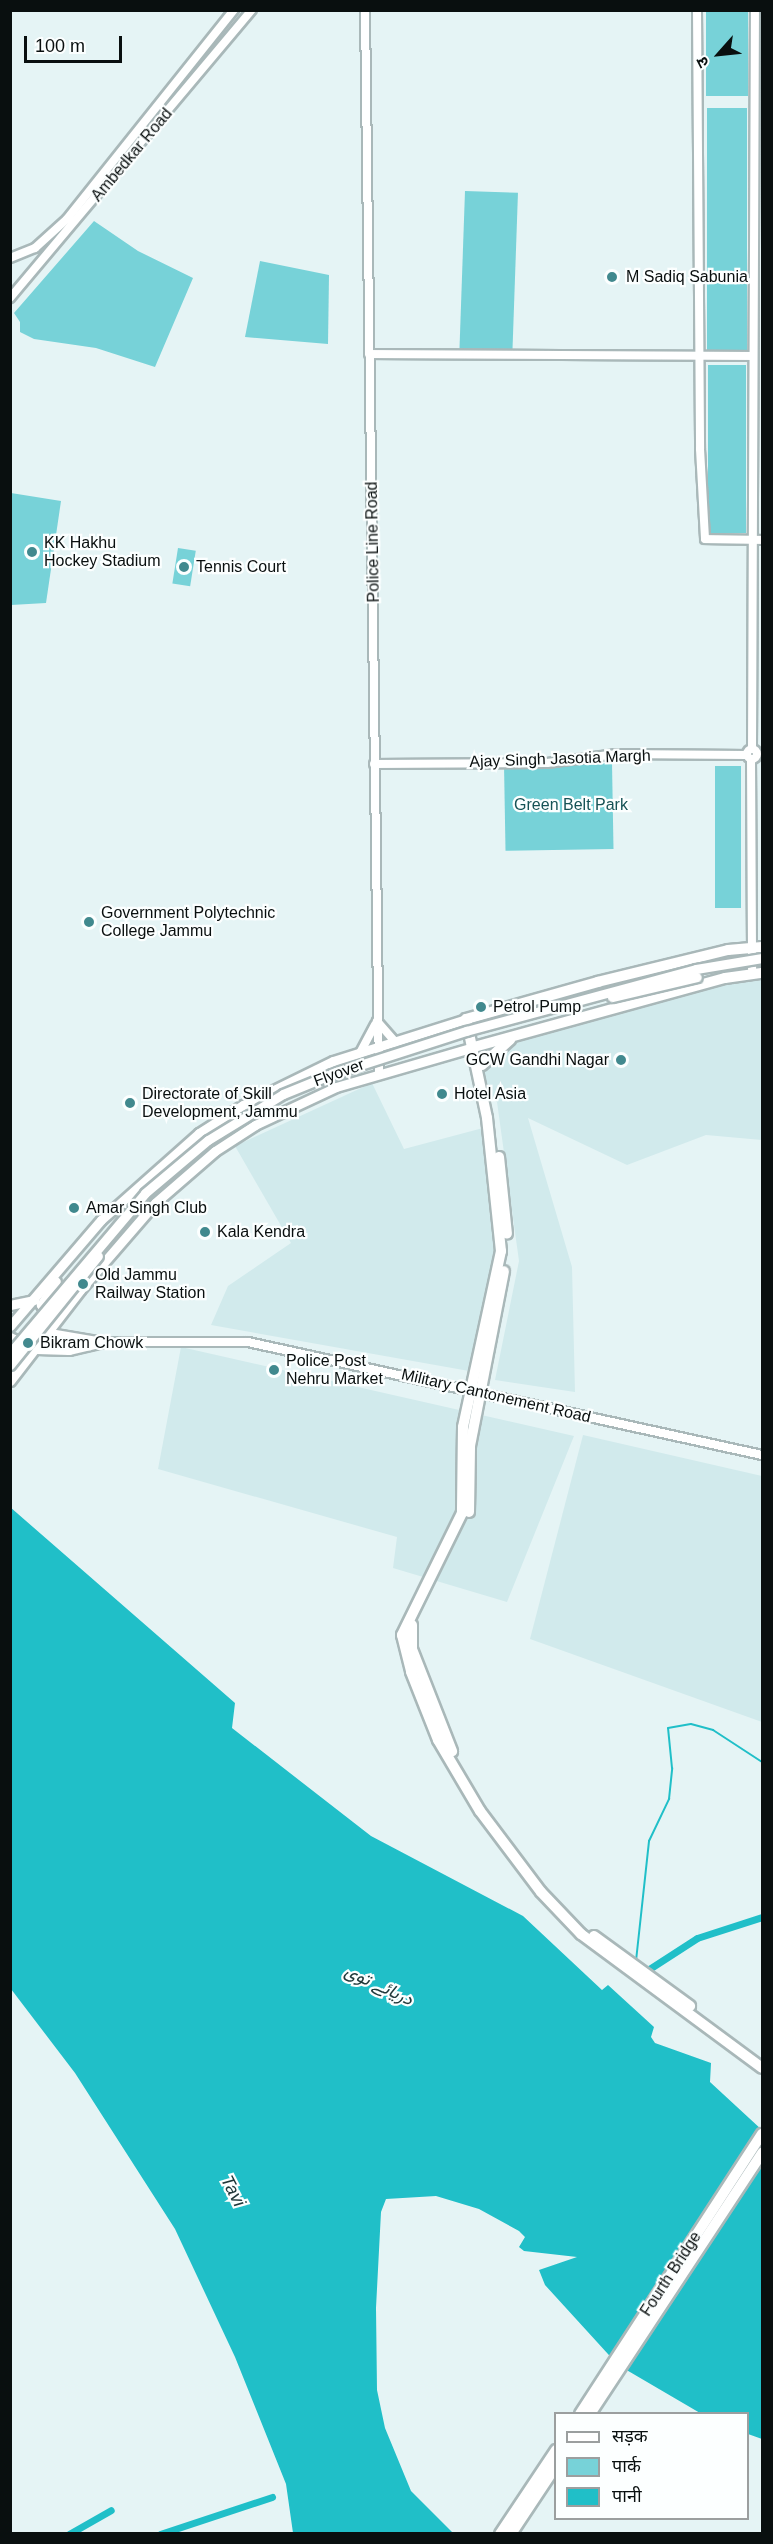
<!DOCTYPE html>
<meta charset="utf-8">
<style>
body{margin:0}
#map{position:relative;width:773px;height:2544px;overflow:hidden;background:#e5f4f5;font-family:Arial,Vazirmatn,"Noto Sans Devanagari",sans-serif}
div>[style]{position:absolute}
.built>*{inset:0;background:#d1eaec}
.green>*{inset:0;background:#77d2d8;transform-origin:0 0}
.water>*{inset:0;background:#20bfc8}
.stream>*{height:2px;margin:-1px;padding:0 1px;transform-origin:1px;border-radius:1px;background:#20bfc8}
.canal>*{height:7px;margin:-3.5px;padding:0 3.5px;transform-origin:3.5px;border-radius:3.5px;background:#20bfc8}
.roads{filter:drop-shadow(2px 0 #a9b8b9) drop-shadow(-2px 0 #a9b8b9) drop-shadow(0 2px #a9b8b9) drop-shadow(0 -2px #a9b8b9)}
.secondary>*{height:8px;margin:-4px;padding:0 4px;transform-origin:4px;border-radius:4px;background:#fff}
.secondary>.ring{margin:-4px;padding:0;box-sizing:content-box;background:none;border:8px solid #fff;border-radius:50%}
.primary>*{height:9px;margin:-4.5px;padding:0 4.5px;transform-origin:4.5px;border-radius:4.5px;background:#fff}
.highway>*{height:10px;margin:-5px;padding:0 5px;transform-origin:5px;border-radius:5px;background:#fff}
.bridges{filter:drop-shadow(2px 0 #a9b8b9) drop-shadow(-2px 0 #a9b8b9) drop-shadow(0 2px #a9b8b9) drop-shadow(0 -2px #a9b8b9)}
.primary-bridge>*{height:9px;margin:-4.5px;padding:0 4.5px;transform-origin:4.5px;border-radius:4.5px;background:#fff}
.dots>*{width:16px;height:16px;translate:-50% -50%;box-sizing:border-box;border:3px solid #fcffff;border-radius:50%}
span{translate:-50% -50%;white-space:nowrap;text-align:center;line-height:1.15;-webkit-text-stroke:4.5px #fcffff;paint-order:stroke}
.street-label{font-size:16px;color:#090f0f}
.poi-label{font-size:16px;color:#090f0f}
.left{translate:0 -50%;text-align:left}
.right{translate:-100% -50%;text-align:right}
.park-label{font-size:16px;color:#165356}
.water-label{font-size:18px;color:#20383a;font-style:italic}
.frame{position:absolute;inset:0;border:12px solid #090f0f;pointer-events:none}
.legend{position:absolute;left:554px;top:2412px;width:195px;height:108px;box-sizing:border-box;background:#fcffff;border:2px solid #9b9f9f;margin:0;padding:8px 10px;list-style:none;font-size:18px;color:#090f0f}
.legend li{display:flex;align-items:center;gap:12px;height:30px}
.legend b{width:30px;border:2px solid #9b9f9f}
.north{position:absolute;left:689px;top:24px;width:60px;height:60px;-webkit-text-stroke:4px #fcffff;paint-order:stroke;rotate:243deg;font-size:16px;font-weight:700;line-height:24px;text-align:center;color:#090f0f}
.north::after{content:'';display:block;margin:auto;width:21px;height:27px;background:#090f0f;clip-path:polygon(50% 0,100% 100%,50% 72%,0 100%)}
.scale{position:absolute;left:24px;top:36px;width:98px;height:27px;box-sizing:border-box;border:3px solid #090f0f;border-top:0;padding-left:8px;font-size:18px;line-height:21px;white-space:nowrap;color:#090f0f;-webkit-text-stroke:4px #fcffff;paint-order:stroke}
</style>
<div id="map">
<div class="built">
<div style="clip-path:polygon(748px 974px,762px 975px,762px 1140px,706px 1135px,627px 1165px,528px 1118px,572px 1267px,575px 1392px,495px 1380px,519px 1261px,497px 1102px,485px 1096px,479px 1046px)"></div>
<div style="clip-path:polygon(372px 1083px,404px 1149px,483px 1128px,497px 1247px,469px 1371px,211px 1325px,228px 1286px,291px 1243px,235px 1146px)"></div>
<div style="clip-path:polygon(181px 1347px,574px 1436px,507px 1602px,393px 1568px,397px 1537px,158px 1469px)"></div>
<div style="clip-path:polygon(583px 1435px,762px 1476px,762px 1722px,530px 1639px)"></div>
</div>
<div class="green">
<div style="left:706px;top:11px;width:42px;height:85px"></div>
<div style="left:747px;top:108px;width:245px;height:40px;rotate:90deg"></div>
<div style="left:465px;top:191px;width:53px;height:163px;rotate:2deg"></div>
<div style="clip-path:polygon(94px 221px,138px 251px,193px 278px,155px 367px,96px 348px,34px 339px,20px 332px,20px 322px,14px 313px)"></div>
<div style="clip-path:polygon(260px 261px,329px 275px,328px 344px,245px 337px)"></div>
<div style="left:708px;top:365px;width:38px;height:168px"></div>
<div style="clip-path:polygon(11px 493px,61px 501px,46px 603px,11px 605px)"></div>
<div style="left:178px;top:548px;width:18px;height:36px;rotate:9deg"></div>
<div style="left:612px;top:763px;width:86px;height:108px;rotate:89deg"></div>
<div style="left:715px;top:766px;width:26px;height:142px"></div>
</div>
<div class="water">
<div style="clip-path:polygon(10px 1507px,235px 1703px,232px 1728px,371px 1836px,523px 1916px,602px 1990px,608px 1985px,654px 2027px,651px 2037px,655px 2043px,711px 2063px,710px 2082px,762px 2130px,762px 2439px,748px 2434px,748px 2414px,700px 2413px,618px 2365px,545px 2285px,539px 2270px,577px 2257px,524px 2251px,519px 2247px,525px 2237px,519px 2231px,479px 2209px,436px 2196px,386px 2199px,381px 2212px,376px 2308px,377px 2390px,385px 2428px,411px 2491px,453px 2533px,293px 2533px,286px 2484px,235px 2357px,175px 2229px,75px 2073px,11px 1989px)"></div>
</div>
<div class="stream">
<div style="left:636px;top:1961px;width:121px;rotate:-83.8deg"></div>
<div style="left:649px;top:1841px;width:47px;rotate:-64.5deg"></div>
<div style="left:669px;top:1799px;width:31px;rotate:-84deg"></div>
<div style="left:672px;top:1768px;width:40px;rotate:-95.7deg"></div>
<div style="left:668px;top:1728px;width:23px;rotate:-10deg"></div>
<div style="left:691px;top:1724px;width:23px;rotate:15deg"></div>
<div style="left:713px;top:1730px;width:59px;rotate:33.1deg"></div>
</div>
<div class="canal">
<div style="left:643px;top:1973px;width:64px;rotate:-32.9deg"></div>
<div style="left:697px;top:1938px;width:68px;rotate:-17.9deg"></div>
<div style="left:69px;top:2534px;width:48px;rotate:-29.7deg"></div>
<div style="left:160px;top:2534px;width:118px;rotate:-18.3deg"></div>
</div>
<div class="roads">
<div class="secondary">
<div style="left:365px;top:10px;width:1064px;rotate:89.25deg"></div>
<div style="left:697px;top:10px;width:439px;rotate:89.6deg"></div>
<div style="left:700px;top:449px;width:90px;rotate:86.8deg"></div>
<div style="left:705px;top:539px;width:57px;rotate:1deg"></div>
<div style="left:10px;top:258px;width:27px;rotate:-22deg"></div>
<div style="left:35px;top:248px;width:43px;rotate:-42.2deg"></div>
<div style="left:67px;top:219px;width:268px;rotate:-51.4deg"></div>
<div style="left:10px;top:298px;width:376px;rotate:-50deg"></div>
<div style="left:369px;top:354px;width:384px;rotate:0.3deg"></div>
<div style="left:752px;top:749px;width:739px;rotate:-89.77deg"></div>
<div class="ring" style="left:747px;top:749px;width:2px;height:2px"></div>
<div style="left:751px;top:759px;width:215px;rotate:89.7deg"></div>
<div style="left:374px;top:764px;width:173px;rotate:-0.3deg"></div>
<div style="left:547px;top:763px;width:70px;rotate:-7.4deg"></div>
<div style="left:616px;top:754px;width:131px;rotate:0.4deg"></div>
<div style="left:377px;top:1021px;width:28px;rotate:49deg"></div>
<div style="left:360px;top:1053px;width:32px;rotate:-62deg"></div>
<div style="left:50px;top:1333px;width:55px;rotate:9.5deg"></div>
<div style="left:104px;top:1342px;width:144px"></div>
<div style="left:248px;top:1342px;width:526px;rotate:12.4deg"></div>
<div style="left:37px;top:1350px;width:32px;rotate:2deg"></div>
<div style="left:69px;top:1351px;width:35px;rotate:-13deg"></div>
</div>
<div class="primary">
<div style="left:10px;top:1305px;width:25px;rotate:-12deg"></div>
<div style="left:49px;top:1316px;width:14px;rotate:-126deg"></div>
<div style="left:41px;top:1305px;width:28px;rotate:-58deg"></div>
<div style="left:10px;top:1326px;width:140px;rotate:-49.4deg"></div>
<div style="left:101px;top:1220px;width:131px;rotate:-41.6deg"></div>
<div style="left:199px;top:1133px;width:52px;rotate:-32.5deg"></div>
<div style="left:243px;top:1105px;width:100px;rotate:-26.1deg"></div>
<div style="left:333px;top:1061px;width:139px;rotate:-17.5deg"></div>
<div style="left:10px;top:1337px;width:19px;rotate:25deg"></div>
<div style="left:10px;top:1381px;width:115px;rotate:-52.4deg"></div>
<div style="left:80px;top:1290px;width:115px;rotate:-49.2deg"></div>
<div style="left:155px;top:1203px;width:79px;rotate:-40.9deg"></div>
<div style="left:215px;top:1151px;width:48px;rotate:-33deg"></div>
<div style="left:255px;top:1125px;width:89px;rotate:-25.1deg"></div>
<div style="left:336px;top:1087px;width:144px;rotate:-16.2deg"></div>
</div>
<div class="highway">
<div style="left:762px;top:947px;width:34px;rotate:175deg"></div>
<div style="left:728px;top:950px;width:134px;rotate:166.2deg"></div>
<div style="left:598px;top:982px;width:137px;rotate:164.3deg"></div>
<div style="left:466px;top:1019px;width:101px;rotate:78deg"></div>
<div style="left:487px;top:1118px;width:134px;rotate:84deg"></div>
<div style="left:501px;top:1251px;width:180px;rotate:102.2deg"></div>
<div style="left:463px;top:1427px;width:86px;rotate:90.7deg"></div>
<div style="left:462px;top:1513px;width:136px;rotate:116.2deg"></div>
<div style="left:402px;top:1635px;width:38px;rotate:76deg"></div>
<div style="left:411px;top:1672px;width:73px;rotate:68.3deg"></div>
<div style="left:438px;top:1740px;width:82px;rotate:59.4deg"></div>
<div style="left:480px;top:1811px;width:101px;rotate:53deg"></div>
<div style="left:541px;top:1892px;width:58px;rotate:46.4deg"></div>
<div style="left:581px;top:1934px;width:225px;rotate:36.5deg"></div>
<div style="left:474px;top:1047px;width:260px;rotate:-15.4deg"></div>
<div style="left:725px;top:978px;width:37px;rotate:-8deg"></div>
<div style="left:482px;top:1065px;width:38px;rotate:-42deg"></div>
<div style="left:499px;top:1157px;width:77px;rotate:84.1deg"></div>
<div style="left:469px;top:1512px;width:66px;rotate:-89.1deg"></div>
<div style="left:470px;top:1446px;width:178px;rotate:-79deg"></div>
<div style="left:412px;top:1625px;width:24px;rotate:90deg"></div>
<div style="left:412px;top:1649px;width:110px;rotate:68.6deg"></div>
<div style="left:594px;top:1936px;width:119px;rotate:36.1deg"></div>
<div style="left:580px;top:2414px;width:334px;rotate:-57deg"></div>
<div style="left:590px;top:2414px;width:313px;rotate:-56.6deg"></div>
<div style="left:500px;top:2534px;width:101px;rotate:-56.3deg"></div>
<div style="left:511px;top:2534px;width:82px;rotate:-56.5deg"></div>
</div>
</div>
<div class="bridges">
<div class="primary-bridge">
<div style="left:612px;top:997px;width:87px;rotate:-13.2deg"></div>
<div style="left:10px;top:1353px;width:209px;rotate:-49.8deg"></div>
<div style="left:145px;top:1193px;width:82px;rotate:-40.1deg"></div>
<div style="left:208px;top:1140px;width:88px;rotate:-31.5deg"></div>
<div style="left:283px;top:1094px;width:53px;rotate:-22.2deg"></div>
<div style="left:332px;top:1074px;width:141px;rotate:-17.8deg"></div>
<div style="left:466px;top:1031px;width:238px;rotate:-15.1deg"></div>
<div style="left:696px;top:969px;width:67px;rotate:-9.5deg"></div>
<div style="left:10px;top:1365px;width:140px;rotate:-51.1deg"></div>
</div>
</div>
<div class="dots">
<div style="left:612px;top:277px;background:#41898e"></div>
<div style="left:32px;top:552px;background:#41898e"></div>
<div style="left:184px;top:567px;background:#41898e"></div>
<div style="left:89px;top:922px;background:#41898e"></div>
<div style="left:481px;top:1007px;background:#41898e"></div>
<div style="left:621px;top:1060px;background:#41898e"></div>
<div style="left:442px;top:1094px;background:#41898e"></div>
<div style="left:130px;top:1103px;background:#41898e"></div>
<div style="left:74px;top:1208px;background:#41898e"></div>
<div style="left:205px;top:1232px;background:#41898e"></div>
<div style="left:83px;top:1284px;background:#41898e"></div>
<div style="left:28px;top:1343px;background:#41898e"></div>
<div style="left:274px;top:1370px;background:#41898e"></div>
</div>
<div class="street-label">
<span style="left:132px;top:155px;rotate:-50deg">Ambedkar Road</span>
<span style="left:373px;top:542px;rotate:-91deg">Police Line Road</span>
<span style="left:560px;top:759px;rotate:-2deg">Ajay Singh Jasotia Margh</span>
<span style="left:339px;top:1073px;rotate:-20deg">Flyover</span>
<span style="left:496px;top:1396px;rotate:13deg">Military Cantonement Road</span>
<span style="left:671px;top:2274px;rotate:-57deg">Fourth Bridge</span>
</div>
<div class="poi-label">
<span class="left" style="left:626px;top:277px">M Sadiq Sabunia</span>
<span class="left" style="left:44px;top:552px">KK Hakhu<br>Hockey Stadium</span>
<span class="left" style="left:196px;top:567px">Tennis Court</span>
<span class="left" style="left:101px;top:922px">Government Polytechnic<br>College Jammu</span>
<span class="left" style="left:493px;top:1007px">Petrol Pump</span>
<span class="right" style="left:609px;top:1060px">GCW Gandhi Nagar</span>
<span class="left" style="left:142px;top:1103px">Directorate of Skill<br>Development, Jammu</span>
<span class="left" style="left:454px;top:1094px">Hotel Asia</span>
<span class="left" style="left:86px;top:1208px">Amar Singh Club</span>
<span class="left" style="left:217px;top:1232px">Kala Kendra</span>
<span class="left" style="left:95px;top:1284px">Old Jammu<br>Railway Station</span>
<span class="left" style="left:40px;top:1343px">Bikram Chowk</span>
<span class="left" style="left:286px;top:1370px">Police Post<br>Nehru Market</span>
</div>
<div class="park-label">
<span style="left:571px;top:805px">Green Belt Park</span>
</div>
<div class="water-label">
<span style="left:379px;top:1985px;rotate:25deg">دریائے توی</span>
<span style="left:233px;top:2191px;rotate:63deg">Tavi</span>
</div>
<div class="frame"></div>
<ul class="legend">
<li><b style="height:8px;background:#fff"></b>सड़क</li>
<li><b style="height:16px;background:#77d2d8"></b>पार्क</li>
<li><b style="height:16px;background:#20bfc8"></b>पानी</li>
</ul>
<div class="north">उ</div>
<div class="scale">100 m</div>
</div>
